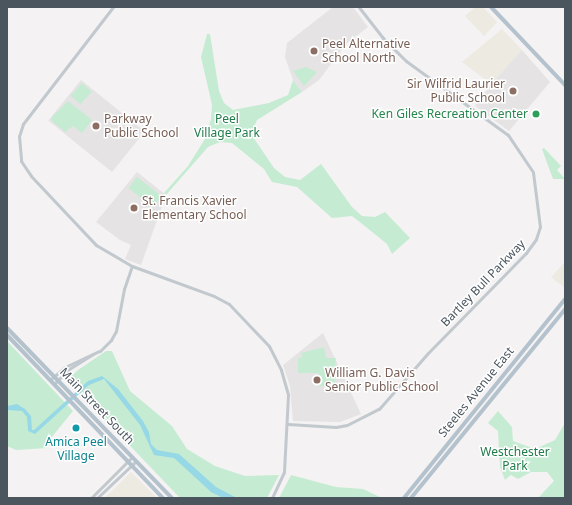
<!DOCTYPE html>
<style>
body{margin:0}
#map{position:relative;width:572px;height:505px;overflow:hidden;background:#f4f2f2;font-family:"Noto Sans",sans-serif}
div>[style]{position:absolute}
.commercial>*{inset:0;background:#edeae2}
.education>*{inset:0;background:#e5e3e3;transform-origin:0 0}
.green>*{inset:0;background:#c5ecd3;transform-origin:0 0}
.water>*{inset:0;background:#96d8e5}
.stream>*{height:1px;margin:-0.5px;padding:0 0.5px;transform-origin:0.5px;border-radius:0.5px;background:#96d8e5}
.minor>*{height:3px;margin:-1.5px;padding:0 1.5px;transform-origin:1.5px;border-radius:1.5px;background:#c1c9cf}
.major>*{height:4px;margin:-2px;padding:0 2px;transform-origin:2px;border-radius:2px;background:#b4c2cd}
.dots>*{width:11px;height:11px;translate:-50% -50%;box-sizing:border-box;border:2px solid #fff;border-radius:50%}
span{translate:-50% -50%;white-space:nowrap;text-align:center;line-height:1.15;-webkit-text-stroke:3px #fff;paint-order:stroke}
.education-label{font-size:12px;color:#785e54}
.left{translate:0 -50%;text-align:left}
.right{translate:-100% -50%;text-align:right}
.leisure-label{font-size:12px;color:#27864d}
.park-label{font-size:12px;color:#207a49}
.street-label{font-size:12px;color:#4b555e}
.culture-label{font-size:12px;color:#0d838f}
.frame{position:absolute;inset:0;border:8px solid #4b555e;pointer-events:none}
</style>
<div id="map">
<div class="commercial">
<div style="clip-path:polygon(475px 7px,483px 7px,497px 22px,484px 36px,465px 16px)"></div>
<div style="clip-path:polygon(502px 29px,522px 50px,491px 84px,462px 62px)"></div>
<div style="clip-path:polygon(565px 262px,565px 288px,551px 277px)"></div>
<div style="clip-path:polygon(131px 472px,157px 498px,104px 498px,112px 491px)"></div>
</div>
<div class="education">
<div style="clip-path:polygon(333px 7px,353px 7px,368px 27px,346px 44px,319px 80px,302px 92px,293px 80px,285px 57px,287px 43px)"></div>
<div style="clip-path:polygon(522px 50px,550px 82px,509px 131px,475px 106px,491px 84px)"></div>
<div style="left:81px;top:80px;width:82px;height:52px;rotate:39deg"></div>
<div style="clip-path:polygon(137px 172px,166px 195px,141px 265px,125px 259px,131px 245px,120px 240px,96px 222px)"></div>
<div style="clip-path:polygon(323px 333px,361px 414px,340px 422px,293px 421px,290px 386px,283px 365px)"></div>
</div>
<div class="green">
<div style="clip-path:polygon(207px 34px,210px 34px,219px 91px,224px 103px,233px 110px,269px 103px,288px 95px,293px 80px,302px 92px,257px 120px,251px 134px,274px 168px,285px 177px,300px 180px,321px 164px,352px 207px,362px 216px,375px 217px,385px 212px,410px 238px,392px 254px,387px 244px,361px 223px,352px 216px,332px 218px,297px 187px,272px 182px,264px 169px,232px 143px,220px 142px,208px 147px,166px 195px,164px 193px,188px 166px,205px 139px,211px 119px,212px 105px,201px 57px)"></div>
<div style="clip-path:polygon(306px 67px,317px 72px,304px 86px,293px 71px)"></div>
<div style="left:82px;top:83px;width:13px;height:17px;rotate:42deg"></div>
<div style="clip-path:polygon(68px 101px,92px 120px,82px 133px,73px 126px,65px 132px,52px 121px,51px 118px)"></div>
<div style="clip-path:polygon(544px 148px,561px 166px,557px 170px,565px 179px,553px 179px,542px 149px)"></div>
<div style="left:137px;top:177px;width:31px;height:14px;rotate:38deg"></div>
<div style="clip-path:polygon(7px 341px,73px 411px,51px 438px,47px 448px,16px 450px,7px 446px)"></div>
<div style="clip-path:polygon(324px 347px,326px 358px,336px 358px,334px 374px,336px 387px,318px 386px,318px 373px,298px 373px,298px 358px,302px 358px,301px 353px)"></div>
<div style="clip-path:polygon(106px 351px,112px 351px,130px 391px,172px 426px,187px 449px,215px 466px,245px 476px,279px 475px,267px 498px,180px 498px,67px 380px,78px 370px)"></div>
<div style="clip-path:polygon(498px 411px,512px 427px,513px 441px,535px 449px,555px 440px,565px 423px,565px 498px,538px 498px,554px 481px,547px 472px,531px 472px,518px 479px,511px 475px,505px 480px,500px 467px,498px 431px,488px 423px)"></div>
<div style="clip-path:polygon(291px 475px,336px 487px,363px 489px,382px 498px,279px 498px)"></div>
</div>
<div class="water">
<div style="clip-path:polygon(102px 376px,118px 389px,143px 421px,149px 432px,151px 444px,157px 450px,179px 454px,216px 487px,237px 498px,223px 498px,211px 492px,174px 458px,154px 455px,140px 425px,104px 379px,89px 385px,35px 434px,28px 431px,27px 417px,22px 411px,7px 410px,7px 406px,17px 404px,25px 409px,31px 416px,32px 430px,34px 430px,88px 381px)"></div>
</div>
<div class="stream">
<div style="left:565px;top:489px;width:4px;rotate:90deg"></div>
</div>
<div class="minor">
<div style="left:113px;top:7px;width:148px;rotate:127.6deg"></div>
<div style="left:23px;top:124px;width:13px;rotate:108deg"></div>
<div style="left:19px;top:136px;width:25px;rotate:85deg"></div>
<div style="left:21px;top:161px;width:18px;rotate:56deg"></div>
<div style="left:31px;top:176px;width:95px;rotate:46.7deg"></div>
<div style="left:96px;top:245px;width:42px;rotate:30.3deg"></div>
<div style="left:132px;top:266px;width:87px;rotate:20.1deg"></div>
<div style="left:214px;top:296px;width:17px;rotate:28deg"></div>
<div style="left:229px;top:304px;width:58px;rotate:46.4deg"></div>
<div style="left:269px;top:346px;width:27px;rotate:63deg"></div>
<div style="left:281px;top:370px;width:26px;rotate:74deg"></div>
<div style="left:288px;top:395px;width:77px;rotate:93deg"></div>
<div style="left:284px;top:472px;width:29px;rotate:115deg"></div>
<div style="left:52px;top:378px;width:17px;rotate:-40deg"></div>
<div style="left:65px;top:367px;width:38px;rotate:-25deg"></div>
<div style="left:100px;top:351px;width:16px;rotate:-45deg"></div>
<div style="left:111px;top:340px;width:10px;rotate:-61deg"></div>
<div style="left:116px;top:331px;width:43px;rotate:-79.2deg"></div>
<div style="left:124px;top:289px;width:24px;rotate:-71deg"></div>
<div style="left:54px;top:384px;width:21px;rotate:-45deg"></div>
<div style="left:69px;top:369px;width:28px;rotate:-32deg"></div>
<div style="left:288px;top:424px;width:48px;rotate:3.6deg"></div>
<div style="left:336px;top:427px;width:11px;rotate:-10deg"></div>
<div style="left:347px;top:425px;width:36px;rotate:-27deg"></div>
<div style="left:379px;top:409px;width:74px;rotate:-48.8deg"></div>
<div style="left:428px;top:353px;width:140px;rotate:-45.6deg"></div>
<div style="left:526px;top:253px;width:17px;rotate:-54deg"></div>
<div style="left:536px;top:239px;width:13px;rotate:-72deg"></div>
<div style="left:540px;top:227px;width:55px;rotate:-97.3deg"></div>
<div style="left:533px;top:172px;width:45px;rotate:-124deg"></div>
<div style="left:508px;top:135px;width:126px;rotate:-144deg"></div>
<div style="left:406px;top:61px;width:33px;rotate:-135deg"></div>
<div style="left:383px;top:38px;width:39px;rotate:-128deg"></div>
<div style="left:91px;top:498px;width:58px;rotate:-45deg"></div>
<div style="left:97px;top:498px;width:54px;rotate:-43.5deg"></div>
</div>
<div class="major">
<div style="left:491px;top:7px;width:108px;rotate:46.5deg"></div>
<div style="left:7px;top:328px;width:237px;rotate:45.9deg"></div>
<div style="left:7px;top:335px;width:226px;rotate:46.3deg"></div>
<div style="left:404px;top:498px;width:256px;rotate:-51deg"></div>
<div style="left:411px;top:498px;width:244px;rotate:-50.8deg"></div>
</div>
<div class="dots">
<div style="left:314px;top:51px;background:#8d6e63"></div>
<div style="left:513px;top:91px;background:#8d6e63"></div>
<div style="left:536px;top:114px;background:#2e9e5b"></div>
<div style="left:96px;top:126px;background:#8d6e63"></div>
<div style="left:134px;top:208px;background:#8d6e63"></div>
<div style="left:317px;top:380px;background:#8d6e63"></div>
<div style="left:76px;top:428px;background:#0f9aa8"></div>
</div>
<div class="education-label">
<span class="left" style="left:322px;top:51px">Peel Alternative<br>School North</span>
<span class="right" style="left:505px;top:91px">Sir Wilfrid Laurier<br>Public School</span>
<span class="left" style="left:104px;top:126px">Parkway<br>Public School</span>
<span class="left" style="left:142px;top:208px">St. Francis Xavier<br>Elementary School</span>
<span class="left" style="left:325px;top:380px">William G. Davis<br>Senior Public School</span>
</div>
<div class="leisure-label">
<span class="right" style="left:528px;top:114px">Ken Giles Recreation Center</span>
</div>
<div class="park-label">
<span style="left:227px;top:126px">Peel<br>Village Park</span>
<span style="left:515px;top:459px">Westchester<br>Park</span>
</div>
<div class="street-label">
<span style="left:483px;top:283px;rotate:-46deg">Bartley Bull Parkway</span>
<span style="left:476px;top:392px;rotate:-51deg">Steeles Avenue East</span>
<span style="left:97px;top:406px;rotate:46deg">Main Street South</span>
</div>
<div class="culture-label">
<span style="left:76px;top:449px">Amica Peel<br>Village</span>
</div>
<div class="frame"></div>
</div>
